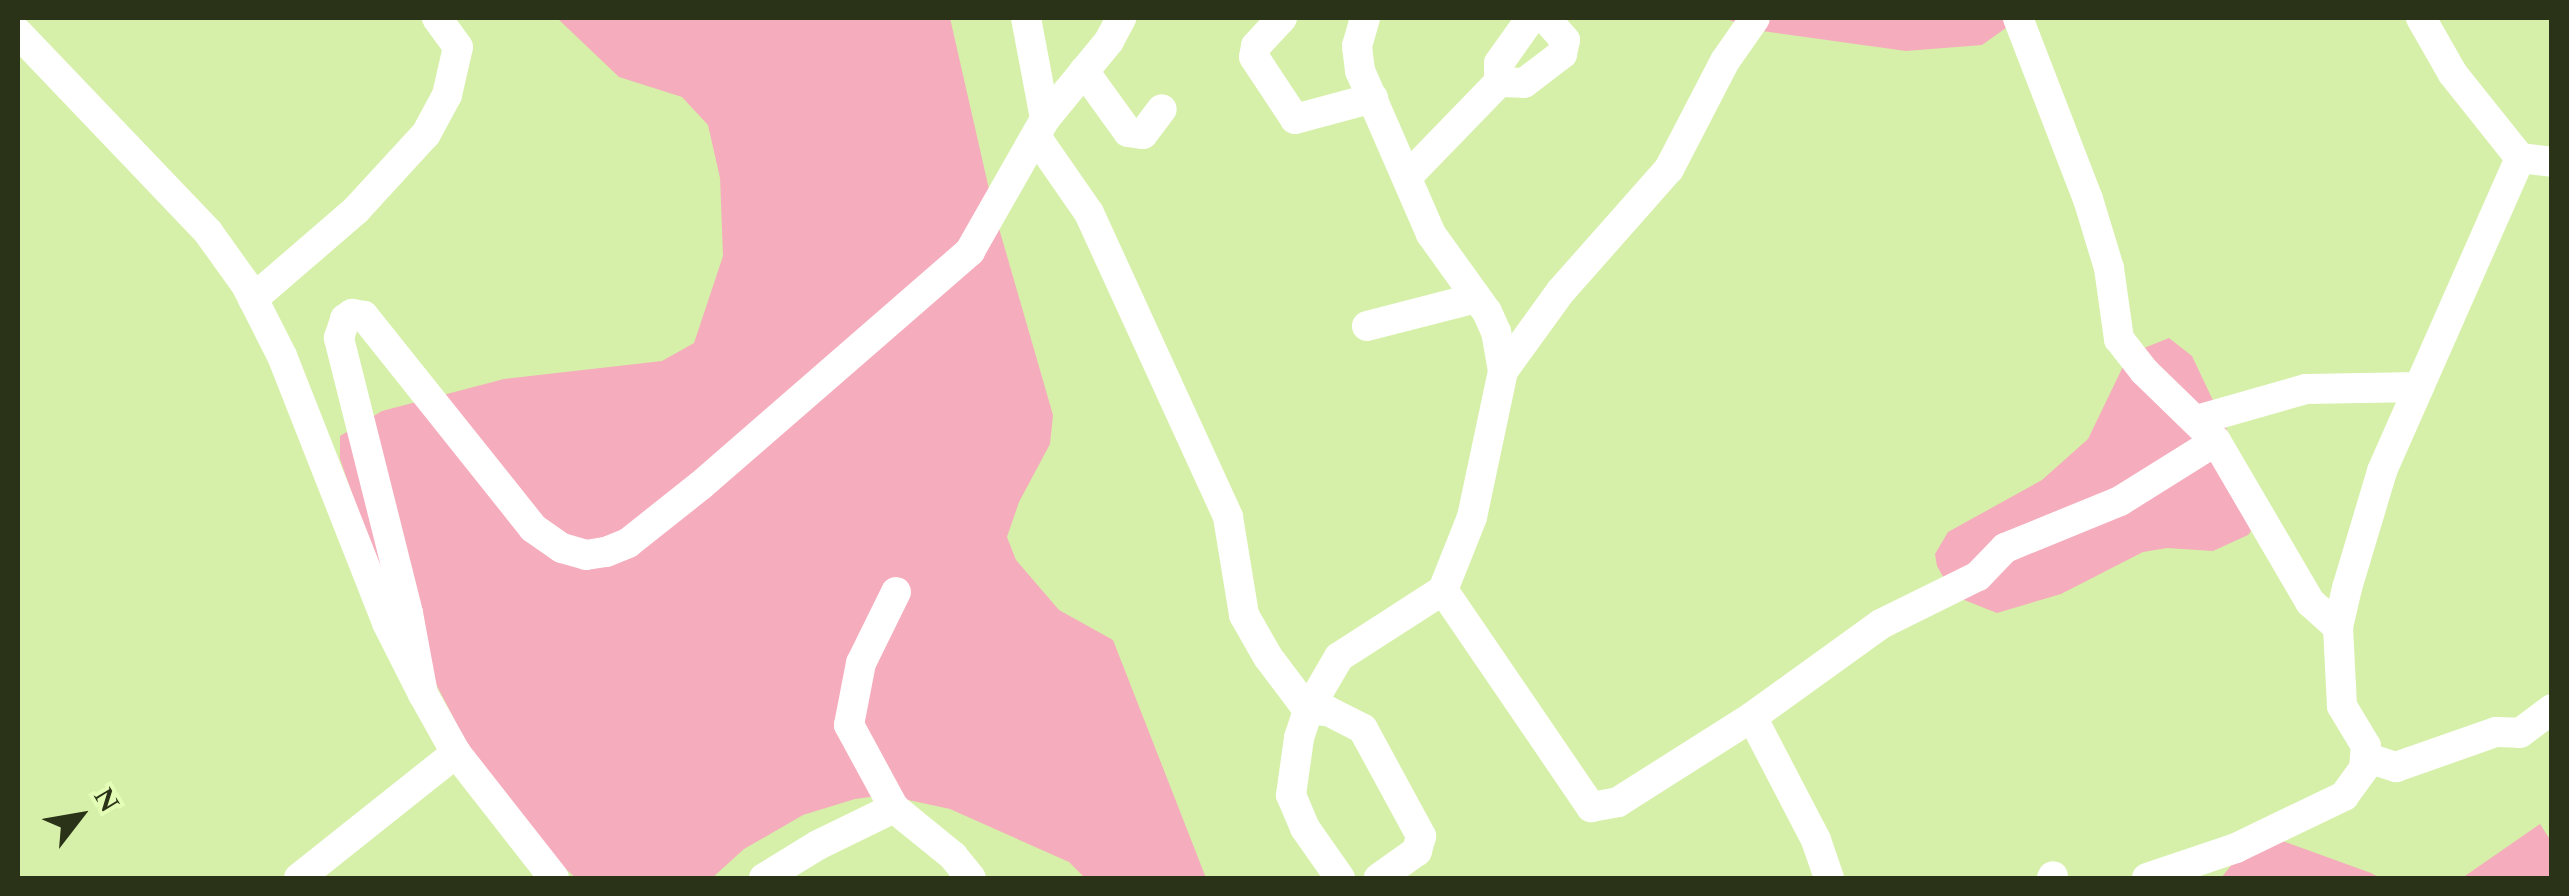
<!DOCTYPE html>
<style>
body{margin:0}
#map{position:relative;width:2569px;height:896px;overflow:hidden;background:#d6f0a9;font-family:Spectral,serif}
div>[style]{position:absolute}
.green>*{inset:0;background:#f5acbc}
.minor>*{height:30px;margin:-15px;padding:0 15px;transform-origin:15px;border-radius:15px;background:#fff}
span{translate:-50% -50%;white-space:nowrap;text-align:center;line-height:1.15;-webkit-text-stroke:8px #e3fdb6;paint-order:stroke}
.frame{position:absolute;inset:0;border:20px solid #2a3317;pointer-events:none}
.north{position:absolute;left:30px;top:766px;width:100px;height:100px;-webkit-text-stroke:8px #e3fdb6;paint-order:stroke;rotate:59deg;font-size:28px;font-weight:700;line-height:40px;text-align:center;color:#2a3317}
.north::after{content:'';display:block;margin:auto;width:35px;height:45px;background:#2a3317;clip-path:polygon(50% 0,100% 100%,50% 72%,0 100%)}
</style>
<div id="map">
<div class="green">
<div style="clip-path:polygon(557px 18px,950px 18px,994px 211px,1053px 415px,1050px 444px,1019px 502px,1007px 537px,1016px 560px,1059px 610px,1113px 640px,1206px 878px,1085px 878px,1069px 862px,950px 809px,885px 795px,855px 799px,803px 815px,744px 849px,712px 878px,576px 878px,504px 815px,382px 580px,340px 459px,340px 436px,382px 411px,504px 379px,662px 361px,694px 343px,723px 256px,720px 178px,708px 125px,682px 97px,619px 77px)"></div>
<div style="clip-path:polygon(1724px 18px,2020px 18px,1982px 45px,1906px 51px,1755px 30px)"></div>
<div style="clip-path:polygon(2169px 338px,2192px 356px,2262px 504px,2260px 519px,2248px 535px,2213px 551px,2167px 548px,2143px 552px,2061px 594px,1997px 613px,1954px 596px,1937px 566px,1935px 554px,1948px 532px,2042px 480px,2088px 439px,2129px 354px)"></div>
<div style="clip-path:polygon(2540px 824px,2551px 841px,2551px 878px,2462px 878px)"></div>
<div style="clip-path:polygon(2258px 832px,2371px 873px,2380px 878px,2221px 878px)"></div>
</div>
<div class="minor">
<div style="left:1026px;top:18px;width:103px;rotate:79.3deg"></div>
<div style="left:1282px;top:18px;width:38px;rotate:133deg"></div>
<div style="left:1256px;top:46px;width:11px;rotate:100deg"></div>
<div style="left:1254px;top:57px;width:74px;rotate:56.5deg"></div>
<div style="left:1295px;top:119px;width:81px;rotate:-15.1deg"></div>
<div style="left:2018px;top:18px;width:194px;rotate:68.9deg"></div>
<div style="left:2088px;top:199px;width:72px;rotate:73.1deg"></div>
<div style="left:2109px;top:268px;width:72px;rotate:82deg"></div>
<div style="left:2119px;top:339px;width:41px;rotate:52deg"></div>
<div style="left:2144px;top:371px;width:100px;rotate:44.2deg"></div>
<div style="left:2216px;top:441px;width:186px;rotate:59.7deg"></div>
<div style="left:2310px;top:602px;width:38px;rotate:42deg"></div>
<div style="left:2421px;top:18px;width:64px;rotate:60.3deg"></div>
<div style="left:2453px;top:74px;width:107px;rotate:51.4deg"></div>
<div style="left:2520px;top:158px;width:32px;rotate:7deg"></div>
<div style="left:18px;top:33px;width:275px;rotate:46.3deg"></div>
<div style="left:208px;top:232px;width:65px;rotate:54.4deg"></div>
<div style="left:246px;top:285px;width:80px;rotate:63.1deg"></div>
<div style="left:282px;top:356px;width:287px;rotate:68.5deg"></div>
<div style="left:387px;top:623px;width:80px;rotate:63.1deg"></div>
<div style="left:423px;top:694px;width:68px;rotate:60.8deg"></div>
<div style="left:456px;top:753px;width:159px;rotate:51.9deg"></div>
<div style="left:1084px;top:71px;width:75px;rotate:54.2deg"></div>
<div style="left:1128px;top:132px;width:15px;rotate:8deg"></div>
<div style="left:1143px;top:134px;width:31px;rotate:-53deg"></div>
<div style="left:1499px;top:82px;width:25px;rotate:2deg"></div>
<div style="left:1524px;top:83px;width:48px;rotate:-37.3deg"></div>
<div style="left:1562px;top:54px;width:14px;rotate:-78deg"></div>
<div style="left:1565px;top:40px;width:30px;rotate:-132deg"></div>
<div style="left:1037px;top:138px;width:91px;rotate:55.3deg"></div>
<div style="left:1089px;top:213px;width:334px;rotate:65.4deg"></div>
<div style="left:1228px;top:517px;width:99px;rotate:80.7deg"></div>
<div style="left:1244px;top:615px;width:48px;rotate:60.3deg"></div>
<div style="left:1268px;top:657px;width:66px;rotate:53deg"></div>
<div style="left:1308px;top:710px;width:20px;rotate:3deg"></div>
<div style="left:1328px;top:711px;width:39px;rotate:27deg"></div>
<div style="left:1363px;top:729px;width:122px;rotate:61.5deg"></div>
<div style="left:1421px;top:836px;width:16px;rotate:105deg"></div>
<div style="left:1417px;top:851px;width:47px;rotate:144.6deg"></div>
<div style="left:1407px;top:177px;width:132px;rotate:-45.9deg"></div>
<div style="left:1499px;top:82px;width:19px;rotate:-90deg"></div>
<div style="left:1499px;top:63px;width:55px;rotate:-54.6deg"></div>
<div style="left:253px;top:299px;width:136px;rotate:-40.8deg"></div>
<div style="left:356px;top:210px;width:103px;rotate:-47.4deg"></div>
<div style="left:426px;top:134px;width:44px;rotate:-61.7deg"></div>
<div style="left:447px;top:95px;width:49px;rotate:-77.1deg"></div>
<div style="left:458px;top:47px;width:36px;rotate:-126deg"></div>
<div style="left:1367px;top:326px;width:113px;rotate:-14.4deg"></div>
<div style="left:1503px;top:371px;width:99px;rotate:-54.1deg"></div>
<div style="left:1561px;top:291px;width:163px;rotate:-48.5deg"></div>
<div style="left:1669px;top:169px;width:122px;rotate:-62.6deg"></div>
<div style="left:1725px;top:61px;width:52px;rotate:-55.1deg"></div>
<div style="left:2197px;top:420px;width:113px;rotate:-15.9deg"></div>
<div style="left:2306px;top:389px;width:113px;rotate:-1deg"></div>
<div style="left:1443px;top:590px;width:263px;rotate:55.7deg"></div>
<div style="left:1591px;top:807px;width:27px;rotate:-10deg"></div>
<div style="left:1618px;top:802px;width:159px;rotate:-32.4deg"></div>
<div style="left:1752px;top:717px;width:159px;rotate:-35.8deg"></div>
<div style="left:1881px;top:624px;width:108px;rotate:-26.3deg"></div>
<div style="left:1978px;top:576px;width:39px;rotate:-46deg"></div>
<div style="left:2005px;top:548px;width:124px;rotate:-22.2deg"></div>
<div style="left:2120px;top:501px;width:113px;rotate:-32deg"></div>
<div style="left:896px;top:592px;width:79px;rotate:116.2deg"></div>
<div style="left:861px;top:663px;width:63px;rotate:101deg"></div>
<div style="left:849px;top:725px;width:94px;rotate:61.5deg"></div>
<div style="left:894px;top:808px;width:76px;rotate:39.1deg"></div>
<div style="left:953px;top:856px;width:28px;rotate:51deg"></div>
<div style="left:423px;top:694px;width:82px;rotate:-100.5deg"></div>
<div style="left:408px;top:613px;width:284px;rotate:-104.1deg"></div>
<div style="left:339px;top:338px;width:20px;rotate:-72deg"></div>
<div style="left:345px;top:319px;width:9px;rotate:-36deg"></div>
<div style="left:352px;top:314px;width:12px;rotate:9deg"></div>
<div style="left:364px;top:316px;width:271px;rotate:51.4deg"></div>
<div style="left:533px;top:528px;width:35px;rotate:35deg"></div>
<div style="left:562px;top:548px;width:25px;rotate:16deg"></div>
<div style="left:586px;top:555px;width:20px;rotate:-9deg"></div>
<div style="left:606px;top:552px;width:24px;rotate:-22deg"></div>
<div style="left:628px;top:543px;width:92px;rotate:-38.4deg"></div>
<div style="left:700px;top:486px;width:358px;rotate:-41deg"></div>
<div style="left:970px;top:251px;width:152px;rotate:-60.4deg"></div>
<div style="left:1045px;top:119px;width:101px;rotate:-50.6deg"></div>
<div style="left:1109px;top:41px;width:26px;rotate:-62deg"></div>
<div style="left:1752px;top:717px;width:139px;rotate:62.5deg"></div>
<div style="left:1816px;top:840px;width:40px;rotate:71.1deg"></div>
<div style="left:2365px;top:757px;width:33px;rotate:18deg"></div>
<div style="left:2396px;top:767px;width:106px;rotate:-19.3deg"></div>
<div style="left:2496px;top:732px;width:24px;rotate:2deg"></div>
<div style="left:2520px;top:733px;width:40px;rotate:-37deg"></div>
<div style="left:299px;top:878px;width:201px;rotate:-38.5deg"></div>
<div style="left:764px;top:878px;width:63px;rotate:-31.4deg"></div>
<div style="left:818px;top:845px;width:85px;rotate:-26deg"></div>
<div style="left:1340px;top:878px;width:61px;rotate:-125deg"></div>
<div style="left:1305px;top:828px;width:36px;rotate:-113deg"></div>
<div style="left:1291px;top:795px;width:58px;rotate:-82deg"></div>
<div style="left:1299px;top:738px;width:29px;rotate:-72deg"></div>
<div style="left:1308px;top:710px;width:61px;rotate:-59.7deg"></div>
<div style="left:1339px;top:657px;width:124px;rotate:-32.8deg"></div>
<div style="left:1443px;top:590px;width:79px;rotate:-68.3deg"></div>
<div style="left:1472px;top:517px;width:149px;rotate:-78deg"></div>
<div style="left:1503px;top:371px;width:40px;rotate:-100deg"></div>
<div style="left:1496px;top:332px;width:22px;rotate:-114deg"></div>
<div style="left:1487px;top:312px;width:96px;rotate:-125.7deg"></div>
<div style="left:1431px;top:234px;width:178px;rotate:-113.5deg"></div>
<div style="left:1360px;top:71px;width:25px;rotate:-97deg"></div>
<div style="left:1357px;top:46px;width:29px;rotate:-74deg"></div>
<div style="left:2052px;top:878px;width:2px;rotate:-63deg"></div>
<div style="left:2147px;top:878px;width:94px;rotate:-18.6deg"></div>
<div style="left:2236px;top:848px;width:120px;rotate:-25.7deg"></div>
<div style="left:2344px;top:796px;width:34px;rotate:-54deg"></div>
<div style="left:2364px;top:768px;width:22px;rotate:-85deg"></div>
<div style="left:2366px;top:746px;width:47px;rotate:-121deg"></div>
<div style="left:2342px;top:706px;width:79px;rotate:-92.9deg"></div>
<div style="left:2338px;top:627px;width:40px;rotate:-77deg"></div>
<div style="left:2347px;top:588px;width:122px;rotate:-73.3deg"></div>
<div style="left:2382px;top:471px;width:342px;rotate:-66.2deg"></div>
</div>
<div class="frame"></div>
<div class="north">N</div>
</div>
